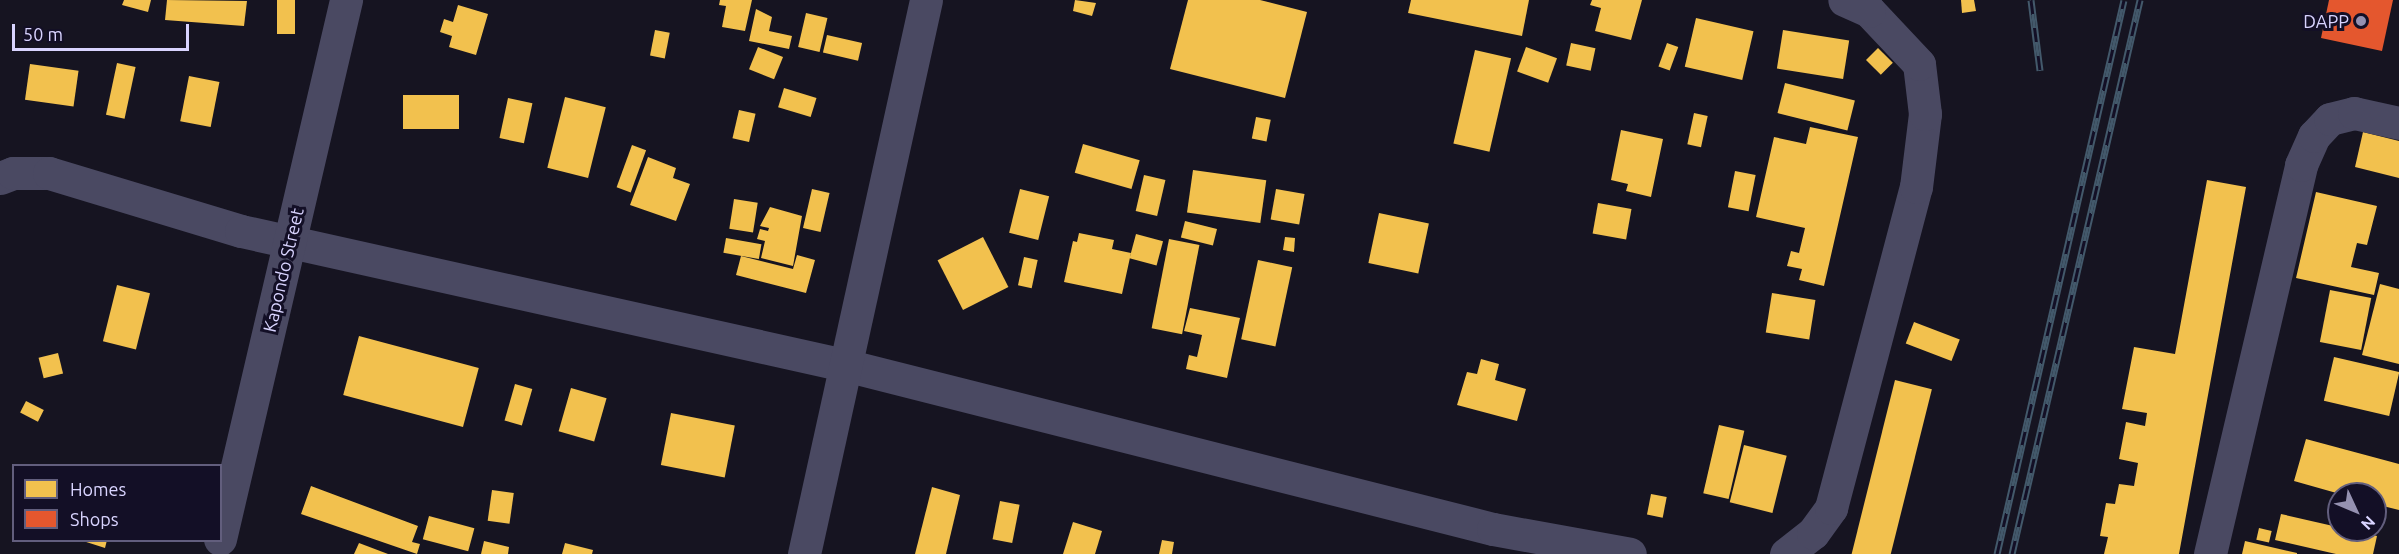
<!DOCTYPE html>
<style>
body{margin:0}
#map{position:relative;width:2399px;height:554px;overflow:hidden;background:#161421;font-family:Ubuntu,sans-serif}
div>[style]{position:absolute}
.homes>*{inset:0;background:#f2c14e;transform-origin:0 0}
.shops>*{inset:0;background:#e4572e}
.minor>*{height:33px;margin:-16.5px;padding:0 16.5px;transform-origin:16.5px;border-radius:16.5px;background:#4a4962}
.rail>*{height:7px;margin-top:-3.5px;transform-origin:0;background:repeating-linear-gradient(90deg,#130f26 0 14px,#43596b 0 28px);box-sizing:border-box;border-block:2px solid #43596b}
.dots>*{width:16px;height:16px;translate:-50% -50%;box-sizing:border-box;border:3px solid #130f26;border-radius:50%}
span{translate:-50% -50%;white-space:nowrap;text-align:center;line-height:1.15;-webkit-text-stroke:6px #130f26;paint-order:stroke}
.poi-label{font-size:18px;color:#d9d4ff}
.right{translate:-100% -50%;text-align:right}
.street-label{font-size:18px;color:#d9d4ff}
.legend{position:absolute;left:12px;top:464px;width:210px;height:78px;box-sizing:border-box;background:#130f26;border:2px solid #625e7d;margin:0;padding:8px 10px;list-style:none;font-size:18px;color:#d9d4ff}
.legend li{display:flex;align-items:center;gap:12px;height:30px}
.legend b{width:30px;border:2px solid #625e7d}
.north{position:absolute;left:2327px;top:482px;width:60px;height:60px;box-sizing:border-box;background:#130f26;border:2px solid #625e7d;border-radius:50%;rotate:134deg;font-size:16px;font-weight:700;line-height:24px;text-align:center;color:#d9d4ff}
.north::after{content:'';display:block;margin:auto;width:21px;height:27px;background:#9591b1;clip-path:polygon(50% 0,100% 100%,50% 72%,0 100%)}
.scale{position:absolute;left:12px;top:24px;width:177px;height:27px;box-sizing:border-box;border:3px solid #d9d4ff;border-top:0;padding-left:8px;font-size:18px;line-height:21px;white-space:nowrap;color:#d9d4ff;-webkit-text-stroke:4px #130f26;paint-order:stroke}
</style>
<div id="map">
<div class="homes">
<div style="clip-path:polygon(124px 0,151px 0,148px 12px,122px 5px)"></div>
<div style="clip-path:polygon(167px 0,247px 1px,244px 26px,165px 20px)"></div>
<div style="left:277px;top:0;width:18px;height:34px"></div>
<div style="clip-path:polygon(720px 0,752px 0,745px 31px,722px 27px,726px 6px,719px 5px)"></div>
<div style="clip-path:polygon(1075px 0,1096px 3px,1092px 16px,1073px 11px)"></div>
<div style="clip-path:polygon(1188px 0,1260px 0,1307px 12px,1285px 98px,1170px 69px)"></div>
<div style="clip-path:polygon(1411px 0,1529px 0,1522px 36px,1408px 13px)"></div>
<div style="clip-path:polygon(1592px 0,1642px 0,1631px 40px,1595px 31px,1601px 8px,1590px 5px)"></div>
<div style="clip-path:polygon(1961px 0,1974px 0,1976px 11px,1962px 13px)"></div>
<div style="clip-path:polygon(458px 5px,488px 14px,476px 55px,449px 47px,452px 36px,440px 32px,444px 19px,453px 22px)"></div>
<div style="clip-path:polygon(756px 9px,772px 17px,769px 31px,792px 36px,789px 49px,749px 41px)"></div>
<div style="left:806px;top:13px;width:22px;height:35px;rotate:13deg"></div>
<div style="left:1696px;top:18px;width:59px;height:50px;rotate:13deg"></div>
<div style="left:655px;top:30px;width:15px;height:26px;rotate:11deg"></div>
<div style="left:1783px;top:30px;width:67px;height:39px;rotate:9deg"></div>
<div style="left:827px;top:35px;width:36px;height:18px;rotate:13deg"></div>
<div style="left:1571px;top:43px;width:25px;height:23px;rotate:12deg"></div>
<div style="left:1667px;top:43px;width:12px;height:25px;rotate:20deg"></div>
<div style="left:758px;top:47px;width:27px;height:24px;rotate:22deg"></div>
<div style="left:1526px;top:47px;width:33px;height:26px;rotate:20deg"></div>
<div style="left:1878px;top:48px;width:21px;height:17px;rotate:45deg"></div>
<div style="left:1475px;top:50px;width:37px;height:96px;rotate:13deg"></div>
<div style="left:117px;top:63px;width:19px;height:53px;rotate:12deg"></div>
<div style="left:30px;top:64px;width:49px;height:36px;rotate:8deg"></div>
<div style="left:189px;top:76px;width:31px;height:46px;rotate:11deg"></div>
<div style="left:1785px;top:83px;width:72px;height:31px;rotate:14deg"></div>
<div style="left:784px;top:88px;width:34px;height:20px;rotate:17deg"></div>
<div style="left:459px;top:95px;width:34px;height:56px;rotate:90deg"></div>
<div style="left:565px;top:97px;width:42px;height:73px;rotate:14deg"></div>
<div style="left:508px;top:98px;width:25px;height:41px;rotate:12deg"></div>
<div style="left:739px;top:110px;width:17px;height:29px;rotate:13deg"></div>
<div style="left:1694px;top:113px;width:14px;height:32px;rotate:12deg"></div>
<div style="left:1256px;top:117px;width:15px;height:22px;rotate:11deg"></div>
<div style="clip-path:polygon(1810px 127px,1858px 137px,1824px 286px,1799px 280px,1802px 269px,1787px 266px,1791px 251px,1799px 253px,1805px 228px,1756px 217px,1774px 137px,1806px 144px)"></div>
<div style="clip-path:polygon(1621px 130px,1663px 139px,1651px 197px,1626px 191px,1628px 184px,1611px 180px)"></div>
<div style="clip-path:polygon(2363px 132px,2399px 141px,2399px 178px,2355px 167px)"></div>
<div style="left:1083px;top:144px;width:59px;height:30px;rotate:16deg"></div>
<div style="left:632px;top:145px;width:15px;height:45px;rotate:20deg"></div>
<div style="clip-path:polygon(648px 157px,676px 168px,673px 178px,690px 184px,676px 221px,630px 205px)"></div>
<div style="left:1193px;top:170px;width:74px;height:43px;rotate:8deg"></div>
<div style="left:1735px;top:171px;width:21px;height:37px;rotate:11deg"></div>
<div style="left:1144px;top:175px;width:22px;height:37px;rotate:13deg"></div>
<div style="clip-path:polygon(2207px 180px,2246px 187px,2179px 554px,2104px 554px,2108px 537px,2100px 536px,2106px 503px,2115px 504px,2119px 484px,2134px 486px,2138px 463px,2119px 459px,2126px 422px,2145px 426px,2147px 413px,2122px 409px,2134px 347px,2175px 354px)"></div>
<div style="left:812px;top:189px;width:18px;height:40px;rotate:13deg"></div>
<div style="left:1020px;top:189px;width:30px;height:45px;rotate:14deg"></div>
<div style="left:1276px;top:189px;width:29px;height:31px;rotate:10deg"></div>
<div style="clip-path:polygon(2316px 192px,2377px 206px,2367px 245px,2357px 243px,2351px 267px,2379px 273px,2374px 295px,2296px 278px)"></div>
<div style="left:734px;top:199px;width:24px;height:30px;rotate:9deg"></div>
<div style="left:1598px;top:203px;width:34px;height:31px;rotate:10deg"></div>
<div style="clip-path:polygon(770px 207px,802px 216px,793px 266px,761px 258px,765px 241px,757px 239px,760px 229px,768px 231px,769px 228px,760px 226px)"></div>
<div style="left:1379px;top:213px;width:51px;height:51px;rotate:12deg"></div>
<div style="left:1185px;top:221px;width:33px;height:17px;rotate:14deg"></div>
<div style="clip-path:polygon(1079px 233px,1114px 240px,1112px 249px,1131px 253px,1122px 294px,1064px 282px,1073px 241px,1077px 242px)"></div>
<div style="left:1136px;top:234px;width:28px;height:25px;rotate:15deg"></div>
<div style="left:983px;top:237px;width:56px;height:51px;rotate:63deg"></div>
<div style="clip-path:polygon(1285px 237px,1295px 238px,1294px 252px,1283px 250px)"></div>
<div style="left:726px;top:238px;width:36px;height:15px;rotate:10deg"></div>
<div style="left:1169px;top:239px;width:31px;height:91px;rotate:11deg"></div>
<div style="clip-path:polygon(797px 255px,815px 260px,806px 293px,736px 275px,741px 256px,793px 269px)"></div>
<div style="left:1024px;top:257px;width:14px;height:29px;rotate:12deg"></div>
<div style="left:1258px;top:260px;width:35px;height:81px;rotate:12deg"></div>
<div style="clip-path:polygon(2380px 284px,2399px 289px,2399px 364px,2362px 355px)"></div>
<div style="left:117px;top:285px;width:34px;height:58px;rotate:14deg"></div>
<div style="left:2330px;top:290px;width:42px;height:53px;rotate:11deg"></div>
<div style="left:1772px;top:293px;width:44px;height:40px;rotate:9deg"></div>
<div style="clip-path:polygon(1190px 308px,1240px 318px,1227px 378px,1186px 369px,1189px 355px,1197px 357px,1202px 335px,1184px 331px)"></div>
<div style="left:1914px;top:322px;width:49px;height:23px;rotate:21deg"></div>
<div style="left:359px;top:336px;width:124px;height:61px;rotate:15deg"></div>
<div style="left:58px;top:353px;width:21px;height:20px;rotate:76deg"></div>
<div style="left:2334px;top:357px;width:67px;height:45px;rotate:13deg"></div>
<div style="clip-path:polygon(1481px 359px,1499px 364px,1495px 380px,1526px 389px,1517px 421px,1457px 405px,1467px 372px,1477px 374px)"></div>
<div style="left:1895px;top:380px;width:38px;height:180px;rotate:14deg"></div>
<div style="left:515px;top:384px;width:18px;height:38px;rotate:16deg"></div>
<div style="left:571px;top:388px;width:37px;height:45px;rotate:16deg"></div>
<div style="left:26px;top:401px;width:20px;height:13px;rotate:27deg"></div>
<div style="left:671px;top:413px;width:65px;height:53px;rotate:11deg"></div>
<div style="left:1719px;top:425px;width:26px;height:70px;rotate:13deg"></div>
<div style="clip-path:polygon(2306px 439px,2399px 464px,2399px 510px,2375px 504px,2375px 494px,2340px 494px,2294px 481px)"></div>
<div style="left:1744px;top:445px;width:44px;height:59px;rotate:14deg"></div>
<div style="clip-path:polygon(311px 486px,418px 526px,412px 542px,420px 544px,417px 554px,301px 514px)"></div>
<div style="clip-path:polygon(932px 487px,960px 495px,946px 554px,915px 554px)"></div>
<div style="left:492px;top:490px;width:22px;height:31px;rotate:8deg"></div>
<div style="left:1651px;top:494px;width:16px;height:21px;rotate:11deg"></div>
<div style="left:1000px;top:501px;width:20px;height:39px;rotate:11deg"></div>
<div style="clip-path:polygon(2281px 514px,2377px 536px,2373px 554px,2336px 554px,2275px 540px)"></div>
<div style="left:429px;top:516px;width:47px;height:24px;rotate:15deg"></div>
<div style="clip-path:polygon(1073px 522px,1102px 531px,1095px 554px,1063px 554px)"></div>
<div style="left:2259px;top:528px;width:13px;height:12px;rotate:13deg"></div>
<div style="clip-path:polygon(80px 540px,107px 540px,105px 548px)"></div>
<div style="clip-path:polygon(1162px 540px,1174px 542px,1172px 554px,1159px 554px)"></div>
<div style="clip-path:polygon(484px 541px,509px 547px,508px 554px,481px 554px)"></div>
<div style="clip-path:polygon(2245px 541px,2297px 553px,2297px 554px,2242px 554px)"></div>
<div style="clip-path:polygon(359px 543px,388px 554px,354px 554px)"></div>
<div style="clip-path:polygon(565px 543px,593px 550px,592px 554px,562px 554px)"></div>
</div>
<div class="shops">
<div style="clip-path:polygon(2329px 0,2393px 0,2382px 51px,2321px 38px)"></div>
</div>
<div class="minor">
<div style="left:0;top:178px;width:14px;rotate:-21deg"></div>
<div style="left:13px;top:173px;width:36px"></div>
<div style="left:49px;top:173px;width:201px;rotate:16.8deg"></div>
<div style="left:241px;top:231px;width:623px;rotate:12.52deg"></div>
<div style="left:849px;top:366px;width:664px;rotate:14.2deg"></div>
<div style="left:1493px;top:529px;width:139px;rotate:10.3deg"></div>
<div style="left:220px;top:539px;width:554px;rotate:-76.84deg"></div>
<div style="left:804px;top:554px;width:567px;rotate:-77.58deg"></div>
<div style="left:1786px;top:554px;width:34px;rotate:-38deg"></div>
<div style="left:1813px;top:533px;width:31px;rotate:-54deg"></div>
<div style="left:1831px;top:508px;width:332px;rotate:-75.2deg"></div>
<div style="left:1916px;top:187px;width:74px;rotate:-83deg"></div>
<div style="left:1925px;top:114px;width:50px;rotate:-96.8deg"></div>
<div style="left:1919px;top:64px;width:73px;rotate:-133.3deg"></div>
<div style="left:1869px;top:11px;width:27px;rotate:-156deg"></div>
<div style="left:2210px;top:554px;width:400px;rotate:-76.8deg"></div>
<div style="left:2301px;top:165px;width:32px;rotate:-66deg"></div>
<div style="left:2314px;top:136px;width:23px;rotate:-47deg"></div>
<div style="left:2330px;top:119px;width:25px;rotate:-14deg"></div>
<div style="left:2354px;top:113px;width:46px;rotate:12.5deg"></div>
</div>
<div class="rail">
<div style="left:2031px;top:0;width:71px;rotate:82.7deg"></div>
<div style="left:1997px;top:554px;width:568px;rotate:-77.09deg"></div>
<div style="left:2012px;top:554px;width:569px;rotate:-76.99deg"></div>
</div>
<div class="dots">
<div style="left:2361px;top:21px;background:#9591b1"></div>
</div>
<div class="poi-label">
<span class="right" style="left:2349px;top:21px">DAPP</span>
</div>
<div class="street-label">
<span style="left:283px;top:270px;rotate:-77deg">Kapondo Street</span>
</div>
<ul class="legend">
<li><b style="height:16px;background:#f2c14e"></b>Homes</li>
<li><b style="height:16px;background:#e4572e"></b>Shops</li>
</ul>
<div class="north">N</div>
<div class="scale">50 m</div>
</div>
